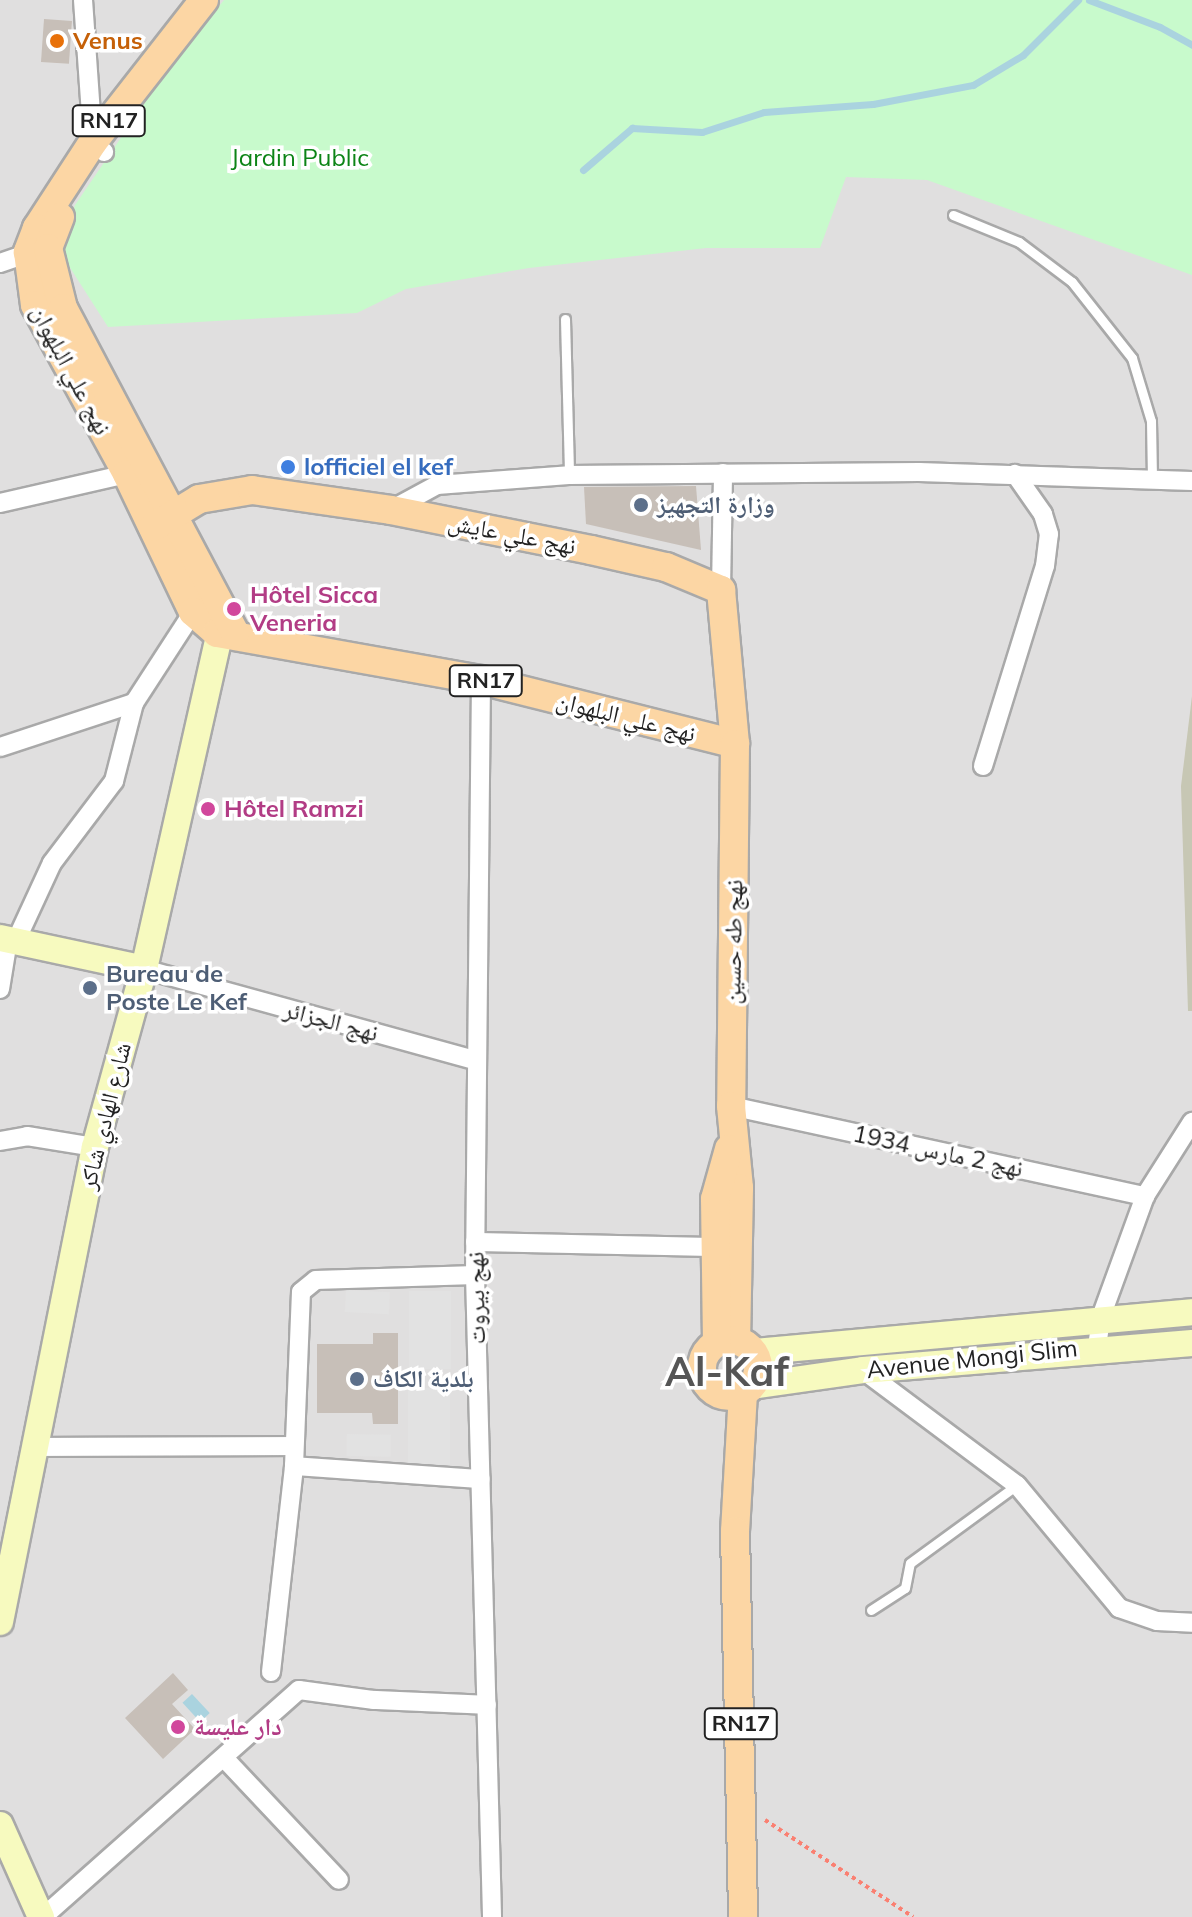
<!DOCTYPE html>
<meta charset="utf-8">
<style>
body{margin:0}
#map{position:relative;width:1192px;height:1917px;overflow:hidden;background:#f2efe9;font-family:Mulish,"Noto Naskh Arabic",sans-serif}
div>[style]{position:absolute}
.residential>*{inset:0;background:#e0dfdf;transform-origin:0 0}
.construction>*{inset:0;background:#c7c7b4}
.park>*{inset:0;background:#c8facc}
.parking>*{inset:0;background:#e2e2e2;transform-origin:0 0}
.water>*{inset:0;background:#aad3df;transform-origin:0 0}
.stream>*{height:7px;margin:-3.5px;padding:0 3.5px;transform-origin:3.5px;border-radius:3.5px;background:#aad3df}
.building>*{inset:0;background:#c7bfb8;transform-origin:0 0}
.path>*{height:4px;margin-top:-2px;transform-origin:0;background:repeating-linear-gradient(90deg,#fa8072 0 4px,transparent 0 8px)}
.roads{filter:drop-shadow(2px 0 #a9a9a9) drop-shadow(-2px 0 #a9a9a9) drop-shadow(0 2px #a9a9a9) drop-shadow(0 -2px #a9a9a9)}
.lane>*{height:9px;margin:-4.5px;padding:0 4.5px;transform-origin:4.5px;border-radius:4.5px;background:#fff}
.street>*{height:18px;margin:-9px;padding:0 9px;transform-origin:9px;border-radius:9px;background:#fff}
.secondary>*{height:26px;margin:-13px;padding:0 13px;transform-origin:13px;border-radius:13px;background:#f7fabf}
.primary>*{height:28px;margin:-14px;padding:0 14px;transform-origin:14px;border-radius:14px;background:#fcd6a4}
.primary>.ring{margin:-14px;padding:0;box-sizing:content-box;background:none;border:28px solid #fcd6a4;border-radius:50%}
.dots>*{width:22px;height:22px;translate:-50% -50%;box-sizing:border-box;border:4px solid #fff;border-radius:50%}
span{translate:-50% -50%;white-space:nowrap;text-align:center;line-height:1.15;-webkit-text-stroke:7px #fff;paint-order:stroke}
.shield-label span{padding:2px 6px;background:#fff;border:2px solid;border-radius:6px;-webkit-text-stroke-width:0}
.shield-label{font-size:22px;color:#222;font-weight:700}
.food-label{font-size:24px;color:#c56008;font-weight:700}
.left{translate:0 -50%;text-align:left}
.park-label{font-size:24px;color:#0c8416}
.street-label{font-size:24px;color:#222}
.shop-label{font-size:24px;color:#366cbe;font-weight:700}
.service-label{font-size:24px;color:#4e5e75;font-weight:700}
.hotel-label{font-size:24px;color:#b23c85;font-weight:700}
.town-label{font-size:40px;color:#555;font-weight:700}
</style>
<div id="map">
<div class="residential">
<div style="left:0;top:0;width:1192px;height:1917px"></div>
</div>
<div class="construction">
<div style="clip-path:polygon(1192px 696px,1192px 1011px,1188px 1011px,1181px 786px)"></div>
</div>
<div class="park">
<div style="clip-path:polygon(224px 0,1192px 0,1192px 275px,927px 180px,846px 177px,820px 248px,706px 248px,529px 268px,406px 289px,357px 313px,108px 327px,60px 252px,75px 205px,174px 60px)"></div>
</div>
<div class="parking">
<div style="left:346px;top:1290px;width:44px;height:22px;rotate:3deg"></div>
<div style="left:409px;top:1291px;width:42px;height:78px"></div>
<div style="left:408px;top:1388px;width:42px;height:77px"></div>
<div style="left:347px;top:1434px;width:44px;height:22px;rotate:1deg"></div>
</div>
<div class="water">
<div style="left:192px;top:1694px;width:26px;height:13px;rotate:47deg"></div>
</div>
<div class="stream">
<div style="left:1089px;top:0;width:76px;rotate:20.8deg"></div>
<div style="left:1160px;top:27px;width:37px;rotate:29deg"></div>
<div style="left:583px;top:170px;width:65px;rotate:-40.6deg"></div>
<div style="left:632px;top:128px;width:70px;rotate:3.3deg"></div>
<div style="left:702px;top:132px;width:65px;rotate:-17.9deg"></div>
<div style="left:764px;top:112px;width:109px;rotate:-4.2deg"></div>
<div style="left:873px;top:104px;width:102px;rotate:-10.8deg"></div>
<div style="left:973px;top:85px;width:58px;rotate:-31deg"></div>
<div style="left:1023px;top:55px;width:78px;rotate:-45deg"></div>
</div>
<div class="building">
<div style="left:44px;top:19px;width:28px;height:43px;rotate:4deg"></div>
<div style="clip-path:polygon(696px 486px,701px 550px,586px 524px,584px 487px)"></div>
<div style="clip-path:polygon(373px 1333px,398px 1333px,398px 1424px,373px 1424px,372px 1413px,317px 1413px,317px 1344px,373px 1344px)"></div>
<div style="clip-path:polygon(173px 1673px,188px 1690px,172px 1704px,195px 1729px,163px 1759px,125px 1718px)"></div>
</div>
<div class="path">
<div style="left:765px;top:1820px;width:177px;rotate:33.2deg"></div>
</div>
<div class="roads">
<div class="lane">
<div style="left:953px;top:215px;width:71px;rotate:22.2deg"></div>
<div style="left:1019px;top:242px;width:66px;rotate:37deg"></div>
<div style="left:1072px;top:282px;width:97px;rotate:51.7deg"></div>
<div style="left:1132px;top:358px;width:66px;rotate:73.2deg"></div>
<div style="left:1151px;top:421px;width:59px;rotate:89deg"></div>
<div style="left:565px;top:319px;width:156px;rotate:88.5deg"></div>
<div style="left:871px;top:1610px;width:40px;rotate:-32.9deg"></div>
<div style="left:905px;top:1588px;width:25px;rotate:-79deg"></div>
<div style="left:910px;top:1563px;width:132px;rotate:-36.1deg"></div>
</div>
<div class="street">
<div style="left:83px;top:0;width:142px;rotate:86deg"></div>
<div style="left:93px;top:142px;width:15px;rotate:42deg"></div>
<div style="left:0;top:263px;width:40px;rotate:-18.9deg"></div>
<div style="left:0;top:503px;width:130px;rotate:-12.9deg"></div>
<div style="left:391px;top:510px;width:52px;rotate:-28.5deg"></div>
<div style="left:437px;top:485px;width:132px;rotate:-4.3deg"></div>
<div style="left:569px;top:475px;width:350px;rotate:-0.5deg"></div>
<div style="left:919px;top:472px;width:273px;rotate:1.9deg"></div>
<div style="left:721px;top:590px;width:117px;rotate:-89deg"></div>
<div style="left:481px;top:680px;width:595px;rotate:90.58deg"></div>
<div style="left:475px;top:1275px;width:642px;rotate:88.48deg"></div>
<div style="left:0;top:747px;width:141px;rotate:-18.2deg"></div>
<div style="left:134px;top:703px;width:108px;rotate:-57deg"></div>
<div style="left:983px;top:766px;width:209px;rotate:-72.8deg"></div>
<div style="left:1045px;top:566px;width:32px;rotate:-83deg"></div>
<div style="left:1049px;top:534px;width:21px;rotate:-107deg"></div>
<div style="left:1043px;top:514px;width:49px;rotate:-125deg"></div>
<div style="left:15px;top:943px;width:88px;rotate:-65.2deg"></div>
<div style="left:52px;top:863px;width:103px;rotate:-52.9deg"></div>
<div style="left:114px;top:781px;width:81px;rotate:-75.6deg"></div>
<div style="left:144px;top:969px;width:343px;rotate:15.4deg"></div>
<div style="left:0;top:989px;width:50px;rotate:-80.7deg"></div>
<div style="left:731px;top:1106px;width:424px;rotate:12.3deg"></div>
<div style="left:0;top:1141px;width:27px;rotate:-10deg"></div>
<div style="left:27px;top:1136px;width:69px;rotate:9.2deg"></div>
<div style="left:475px;top:1242px;width:239px;rotate:1.2deg"></div>
<div style="left:1097px;top:1347px;width:30px;rotate:-82deg"></div>
<div style="left:1101px;top:1317px;width:129px;rotate:-70deg"></div>
<div style="left:1145px;top:1196px;width:88px;rotate:-57.6deg"></div>
<div style="left:863px;top:1370px;width:192px;rotate:36.8deg"></div>
<div style="left:1017px;top:1485px;width:160px;rotate:50.3deg"></div>
<div style="left:1119px;top:1608px;width:40px;rotate:18.9deg"></div>
<div style="left:1157px;top:1621px;width:35px;rotate:3deg"></div>
<div style="left:35px;top:1447px;width:258px;rotate:-0.2deg"></div>
<div style="left:294px;top:1466px;width:187px;rotate:4deg"></div>
<div style="left:271px;top:1672px;width:207px;rotate:-83.6deg"></div>
<div style="left:294px;top:1466px;width:174px;rotate:-87.7deg"></div>
<div style="left:301px;top:1292px;width:19px;rotate:-39deg"></div>
<div style="left:316px;top:1280px;width:159px;rotate:-1.8deg"></div>
<div style="left:225px;top:1759px;width:166px;rotate:46.7deg"></div>
<div style="left:43px;top:1917px;width:342px;rotate:-41.6deg"></div>
<div style="left:299px;top:1690px;width:76px;rotate:7.6deg"></div>
<div style="left:374px;top:1700px;width:113px;rotate:2.5deg"></div>
</div>
<div class="secondary">
<div style="left:0;top:938px;width:147px;rotate:12.1deg"></div>
<div style="left:754px;top:1352px;width:440px;rotate:-5.2deg"></div>
<div style="left:752px;top:1386px;width:112px;rotate:-8.2deg"></div>
<div style="left:863px;top:1370px;width:330px;rotate:-4.7deg"></div>
<div style="left:0;top:1622px;width:484px;rotate:-78.7deg"></div>
<div style="left:95px;top:1147px;width:185px;rotate:-74.6deg"></div>
<div style="left:144px;top:969px;width:363px;rotate:-77.3deg"></div>
<div style="left:0;top:1825px;width:101px;rotate:66deg"></div>
</div>
<div class="primary">
<div style="left:204px;top:0;width:180px;rotate:128deg"></div>
<div style="left:93px;top:142px;width:103px;rotate:123.1deg"></div>
<div style="left:37px;top:228px;width:26px;rotate:111deg"></div>
<div style="left:28px;top:252px;width:53px;rotate:82.5deg"></div>
<div style="left:35px;top:305px;width:192px;rotate:61.4deg"></div>
<div style="left:127px;top:474px;width:153px;rotate:64.4deg"></div>
<div style="left:193px;top:612px;width:32px;rotate:41deg"></div>
<div style="left:217px;top:633px;width:268px;rotate:10.1deg"></div>
<div style="left:481px;top:680px;width:262px;rotate:14.1deg"></div>
<div style="left:60px;top:217px;width:33px;rotate:111deg"></div>
<div style="left:48px;top:248px;width:62px;rotate:76deg"></div>
<div style="left:63px;top:308px;width:368px;rotate:62.1deg"></div>
<div style="left:153px;top:527px;width:54px;rotate:-31.3deg"></div>
<div style="left:199px;top:499px;width:54px;rotate:-9.6deg"></div>
<div style="left:252px;top:490px;width:140px;rotate:8.2deg"></div>
<div style="left:391px;top:510px;width:204px;rotate:11.3deg"></div>
<div style="left:591px;top:550px;width:77px;rotate:12.8deg"></div>
<div style="left:666px;top:567px;width:60px;rotate:22.7deg"></div>
<div style="left:721px;top:590px;width:155px;rotate:84.8deg"></div>
<div style="left:735px;top:744px;width:362px;rotate:90.6deg"></div>
<div style="left:731px;top:1106px;width:82px;rotate:84.4deg"></div>
<div style="left:739px;top:1188px;width:152px;rotate:91.1deg"></div>
<div class="ring" style="left:702px;top:1340px;width:28px;height:28px"></div>
<div style="left:717px;top:1342px;width:143px;rotate:-90.8deg"></div>
<div style="left:715px;top:1199px;width:52px;rotate:-74.4deg"></div>
<div style="left:743px;top:1393px;width:138px;rotate:93.3deg"></div>
<div style="left:735px;top:1531px;width:386px;rotate:88.8deg"></div>
</div>
</div>
<div class="dots">
<div style="left:57px;top:41px;background:#e8710a"></div>
<div style="left:288px;top:467px;background:#3f7fe0"></div>
<div style="left:641px;top:505px;background:#5c6f8a"></div>
<div style="left:234px;top:609px;background:#d1479c"></div>
<div style="left:208px;top:809px;background:#d1479c"></div>
<div style="left:90px;top:988px;background:#5c6f8a"></div>
<div style="left:357px;top:1379px;background:#5c6f8a"></div>
<div style="left:178px;top:1727px;background:#d1479c"></div>
</div>
<div class="shield-label">
<span style="left:109px;top:121px">RN17</span>
<span style="left:486px;top:681px">RN17</span>
<span style="left:741px;top:1724px">RN17</span>
</div>
<div class="food-label">
<span class="left" style="left:73px;top:41px">Venus</span>
</div>
<div class="park-label">
<span style="left:300px;top:158px">Jardin Public</span>
</div>
<div class="street-label">
<span style="left:71px;top:370px;rotate:62deg">نهج علي البلهوان</span>
<span style="left:512px;top:534px;rotate:11deg">نهج علي عايش</span>
<span style="left:626px;top:717px;rotate:14deg">نهج علي البلهوان</span>
<span style="left:733px;top:942px;rotate:-89deg">نهج طه حسين</span>
<span style="left:331px;top:1021px;rotate:15deg">نهج الجزائر</span>
<span style="left:105px;top:1116px;rotate:-76deg">شارع الهادي شاكر</span>
<span style="left:938px;top:1151px;rotate:12deg">نهج 2 مارس 1934</span>
<span style="left:476px;top:1298px;rotate:-91deg">نهج بيروت</span>
<span style="left:972px;top:1359px;rotate:-6deg">Avenue Mongi Slim</span>
</div>
<div class="shop-label">
<span class="left" style="left:304px;top:467px">lofficiel el kef</span>
</div>
<div class="service-label">
<span class="left" style="left:657px;top:505px">وزارة التجهيز</span>
<span class="left" style="left:106px;top:988px">Bureau de<br>Poste Le Kef</span>
<span class="left" style="left:373px;top:1379px">بلدية الكاف</span>
</div>
<div class="hotel-label">
<span class="left" style="left:250px;top:609px">Hôtel Sicca<br>Veneria</span>
<span class="left" style="left:224px;top:809px">Hôtel Ramzi</span>
<span class="left" style="left:194px;top:1727px">دار عليسة</span>
</div>
<div class="town-label">
<span style="left:727px;top:1371px">Al-Kaf</span>
</div>
</div>
